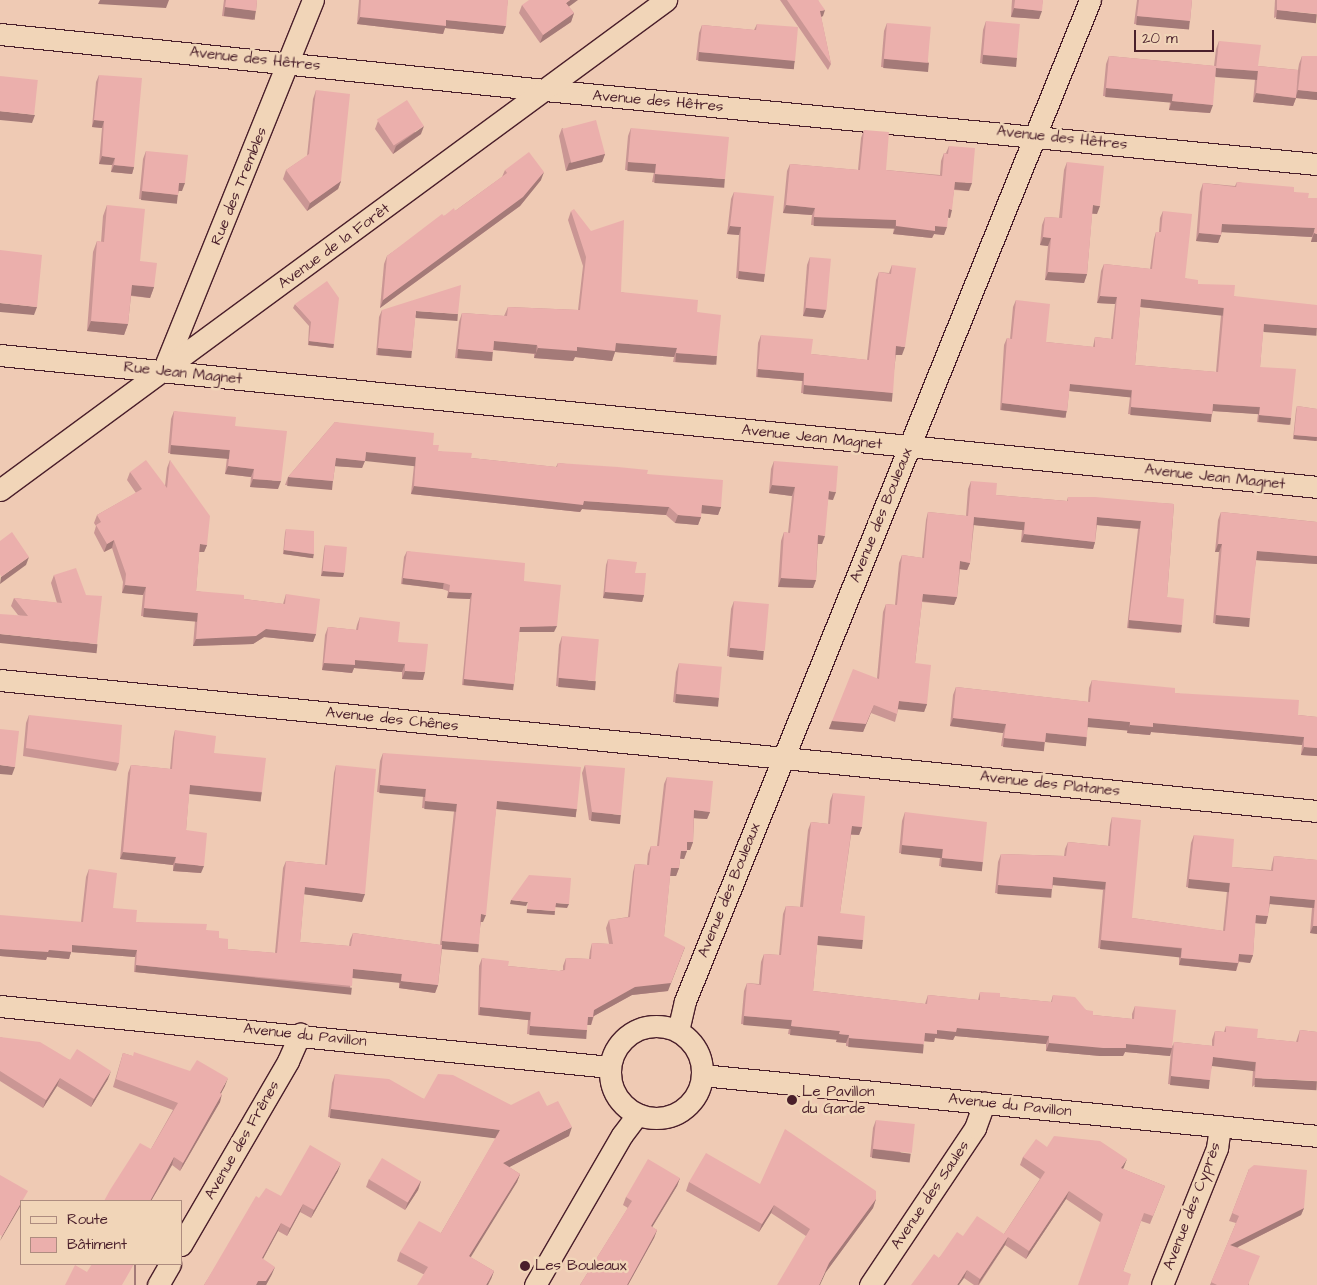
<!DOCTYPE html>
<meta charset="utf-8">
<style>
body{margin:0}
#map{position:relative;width:1317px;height:1285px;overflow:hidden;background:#efcab4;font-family:"Architects Daughter",sans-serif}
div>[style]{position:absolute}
.roads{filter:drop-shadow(1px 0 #4a1f2b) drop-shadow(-1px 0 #4a1f2b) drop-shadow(0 1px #4a1f2b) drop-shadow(0 -1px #4a1f2b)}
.street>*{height:21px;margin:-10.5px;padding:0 10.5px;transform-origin:10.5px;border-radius:10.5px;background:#f1d5b8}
.street>.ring{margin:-10.5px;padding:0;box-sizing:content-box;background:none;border:21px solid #f1d5b8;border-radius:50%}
.wall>*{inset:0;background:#ca9694}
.shaded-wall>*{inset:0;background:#a47a78;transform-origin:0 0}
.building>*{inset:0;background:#ebafac;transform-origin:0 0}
.dots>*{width:14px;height:14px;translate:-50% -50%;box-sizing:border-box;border:2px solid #f1d5b8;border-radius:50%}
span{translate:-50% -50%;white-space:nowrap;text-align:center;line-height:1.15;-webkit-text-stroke:5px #f1d5b8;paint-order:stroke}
.street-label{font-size:15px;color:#4a1f2b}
.poi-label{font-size:15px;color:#4a1f2b}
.left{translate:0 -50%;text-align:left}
.legend{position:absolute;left:20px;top:1200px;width:162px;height:65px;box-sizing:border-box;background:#f1d5b8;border:1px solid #ae8c80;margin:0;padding:6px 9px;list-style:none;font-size:15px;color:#4a1f2b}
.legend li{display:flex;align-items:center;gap:10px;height:25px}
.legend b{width:25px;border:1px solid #ae8c80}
.scale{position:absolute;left:1134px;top:30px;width:80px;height:22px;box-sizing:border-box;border:2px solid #4a1f2b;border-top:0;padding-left:6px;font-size:15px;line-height:18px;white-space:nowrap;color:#4a1f2b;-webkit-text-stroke:4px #f1d5b8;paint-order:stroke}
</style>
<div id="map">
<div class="roads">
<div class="street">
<div style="left:0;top:34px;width:548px;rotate:5.87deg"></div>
<div style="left:545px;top:90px;width:776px;rotate:5.48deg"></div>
<div style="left:0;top:355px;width:1324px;rotate:5.72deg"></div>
<div style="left:163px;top:371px;width:400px;rotate:-68deg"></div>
<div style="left:0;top:490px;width:827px;rotate:-36.34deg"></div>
<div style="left:0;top:680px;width:1323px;rotate:5.68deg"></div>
<div style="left:0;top:1006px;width:613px;rotate:5.71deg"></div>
<div class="ring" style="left:610px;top:1026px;width:71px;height:71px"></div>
<div style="left:678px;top:1031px;width:31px;rotate:-77deg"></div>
<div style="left:685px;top:1001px;width:1080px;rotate:-67.97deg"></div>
<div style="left:702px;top:1075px;width:618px;rotate:5.66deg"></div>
<div style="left:181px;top:1245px;width:213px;rotate:-59.8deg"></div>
<div style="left:288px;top:1061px;width:30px;rotate:-66deg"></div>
<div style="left:158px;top:1285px;width:24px;rotate:-60deg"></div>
<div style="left:535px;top:1285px;width:173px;rotate:-59.9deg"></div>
<div style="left:622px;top:1135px;width:26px;rotate:-53deg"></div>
<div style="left:870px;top:1285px;width:189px;rotate:-56.2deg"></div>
<div style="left:975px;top:1128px;width:27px;rotate:-70deg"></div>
<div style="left:1162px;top:1285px;width:148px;rotate:-68.1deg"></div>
<div style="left:1217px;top:1148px;width:22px;rotate:-82deg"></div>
</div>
</div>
<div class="wall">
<div style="clip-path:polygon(224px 0,257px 0,256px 11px,253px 20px,222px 16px)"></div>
<div style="clip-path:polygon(359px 0,508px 0,503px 34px,445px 28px,443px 34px,357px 24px)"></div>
<div style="clip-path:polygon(780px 0,818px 0,823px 16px,821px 17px,831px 64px,828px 70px)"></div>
<div style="clip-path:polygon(1012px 0,1043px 0,1039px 19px,1011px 17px)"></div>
<div style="clip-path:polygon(1137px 0,1192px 0,1190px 21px,1187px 29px,1134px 24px)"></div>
<div style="clip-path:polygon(1275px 0,1317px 0,1274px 18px)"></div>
<div style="clip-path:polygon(522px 5px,569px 7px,574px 13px,571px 22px,540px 43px,519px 13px)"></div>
<div style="clip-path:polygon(986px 21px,1017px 58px,1014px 66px,980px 63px,983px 30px)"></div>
<div style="clip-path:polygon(887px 23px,929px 63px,926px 71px,881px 67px,884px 31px)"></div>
<div style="clip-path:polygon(757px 24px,795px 61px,792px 69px,696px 60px,699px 33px,702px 25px,754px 30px)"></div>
<div style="clip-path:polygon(1219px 41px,1258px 66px,1298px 70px,1299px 64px,1302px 56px,1317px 56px,1317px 100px,1296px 98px,1293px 106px,1253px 102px,1255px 79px,1215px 76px,1210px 113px,1169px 110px,1170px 102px,1103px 96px,1106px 64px,1109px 56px,1214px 66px,1216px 49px)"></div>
<div style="clip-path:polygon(99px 75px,134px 167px,132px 174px,111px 172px,112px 165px,99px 164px,102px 128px,92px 127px,96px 82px)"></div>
<div style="clip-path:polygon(316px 90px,341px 181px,338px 189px,307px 211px,283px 179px,286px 170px,307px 156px,313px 99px)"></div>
<div style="clip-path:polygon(378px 121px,421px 134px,393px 154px,375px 129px)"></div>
<div style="clip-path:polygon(562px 128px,605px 154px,602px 162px,566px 171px,559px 136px)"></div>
<div style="clip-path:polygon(631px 128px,722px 187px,652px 182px,654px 172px,625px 170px,628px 136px)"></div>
<div style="clip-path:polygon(864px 130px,886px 170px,940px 175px,941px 161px,944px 153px,946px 153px,949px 146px,969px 191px,954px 190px,950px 218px,948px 217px,944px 235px,934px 234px,932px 238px,893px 234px,894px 228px,811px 225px,812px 215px,783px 213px,787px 171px,790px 164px,858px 170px,861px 138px)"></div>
<div style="clip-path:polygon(146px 151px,182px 191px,179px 191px,175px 203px,139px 199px,143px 159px)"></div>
<div style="clip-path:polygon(1067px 162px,1097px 214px,1092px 214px,1087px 274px,1084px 283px,1045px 280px,1048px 246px,1040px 245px,1042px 225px,1045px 217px,1059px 218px,1064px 170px)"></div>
<div style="clip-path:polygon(505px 170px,541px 180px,520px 206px,380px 308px,384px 264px,387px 256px,444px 216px,455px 211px,502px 177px)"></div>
<div style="clip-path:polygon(1237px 182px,1294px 192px,1308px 198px,1317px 242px,1311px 242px,1312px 237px,1222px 232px,1218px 243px,1196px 241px,1200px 192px,1203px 183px,1235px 186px)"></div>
<div style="clip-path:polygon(734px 192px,765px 274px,763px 281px,736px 278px,739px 235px,727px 234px,731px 199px)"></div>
<div style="clip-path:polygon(107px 205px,154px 287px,150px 298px,131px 296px,128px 324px,124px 335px,87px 331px,93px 252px,97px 241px,101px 242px,103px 216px)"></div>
<div style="clip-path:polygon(571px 211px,621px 292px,697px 312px,714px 365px,673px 362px,674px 357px,615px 352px,612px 361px,575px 357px,573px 361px,534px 358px,534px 354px,493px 350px,490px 361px,455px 358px,459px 322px,462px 313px,504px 316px,508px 307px,578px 310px,583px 266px,568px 220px)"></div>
<div style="clip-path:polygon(evenodd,1163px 211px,1185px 278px,1198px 284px,1234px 296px,1317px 335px,1263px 331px,1260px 367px,1291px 418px,1289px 425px,1257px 422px,1258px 414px,1213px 411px,1210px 421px,1128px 414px,1130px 397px,1069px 391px,1067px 411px,1064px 418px,1000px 410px,1004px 345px,1007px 338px,1010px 339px,1013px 307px,1016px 300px,1046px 342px,1093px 347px,1095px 337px,1111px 339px,1115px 304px,1097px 303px,1101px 271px,1104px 264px,1150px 269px,1154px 239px,1156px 232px,1159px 232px,1160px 218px,1163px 211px,1140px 307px,1221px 315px,1216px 372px,1135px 365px,1140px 307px)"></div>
<div style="clip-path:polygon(810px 257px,826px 310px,823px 318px,803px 316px,807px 265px)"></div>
<div style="clip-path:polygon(892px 265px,902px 355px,896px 355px,890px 401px,801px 393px,802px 381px,756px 377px,758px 343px,761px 335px,811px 354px,867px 360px,876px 280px,879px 272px,889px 273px)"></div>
<div style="clip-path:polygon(295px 304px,334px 344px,333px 348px,308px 345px,309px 326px,293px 308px)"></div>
<div style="clip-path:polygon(382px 310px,455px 320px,415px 317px,412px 351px,409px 358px,376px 355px,379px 317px)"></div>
<div style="clip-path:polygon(1297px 406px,1317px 409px,1317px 441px,1293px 439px,1296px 410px)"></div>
<div style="clip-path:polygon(174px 411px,235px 426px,278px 489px,250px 487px,251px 477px,225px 474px,227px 458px,168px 453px,171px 419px)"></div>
<div style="clip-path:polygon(335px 422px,433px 445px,438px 451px,471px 458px,556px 467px,558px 463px,647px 474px,721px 507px,718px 515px,701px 513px,701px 517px,698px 525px,675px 523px,666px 515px,582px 509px,580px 512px,411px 494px,414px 465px,365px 460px,362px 468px,335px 466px,333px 481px,330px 489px,285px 485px,288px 477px)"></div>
<div style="clip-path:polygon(170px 460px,207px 545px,204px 552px,199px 552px,196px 591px,244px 599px,283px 604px,286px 594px,316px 634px,313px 642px,264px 637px,253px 644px,193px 646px,195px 621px,141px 616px,143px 595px,122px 593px,123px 582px,112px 548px,104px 552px,94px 533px,96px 526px,94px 523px,97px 515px,136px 493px,127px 480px,130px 472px,165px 486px,167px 468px)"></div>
<div style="clip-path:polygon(774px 461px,833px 500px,828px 499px,822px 544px,818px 544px,816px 580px,813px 588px,778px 587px,781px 541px,784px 532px,788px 533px,792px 496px,769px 493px,771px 469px)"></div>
<div style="clip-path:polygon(971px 481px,996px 495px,1067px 501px,1068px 497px,1174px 504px,1167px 597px,1182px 625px,1179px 633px,1127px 628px,1138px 529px,1097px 525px,1095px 542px,1093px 549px,1021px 542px,1022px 530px,974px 525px,970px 563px,967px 570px,960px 569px,957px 597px,954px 605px,922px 602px,915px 663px,927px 704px,924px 712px,898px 709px,897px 714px,895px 722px,871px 713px,863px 732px,829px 729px,832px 721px,877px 678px,883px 612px,886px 604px,895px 605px,899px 563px,902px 555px,922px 558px,926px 520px,928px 512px,966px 516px,968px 489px)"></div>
<div style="clip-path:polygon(1221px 512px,1317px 522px,1317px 564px,1256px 560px,1247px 626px,1213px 623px,1219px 552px,1215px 552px,1218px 520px)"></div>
<div style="clip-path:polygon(286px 529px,314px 554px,312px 558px,283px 554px,285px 533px)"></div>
<div style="clip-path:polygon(325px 545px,344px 573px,343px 577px,321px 576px,324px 549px)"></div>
<div style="clip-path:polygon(407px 551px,524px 581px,554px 632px,519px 632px,514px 684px,512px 690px,462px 685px,470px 599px,447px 598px,448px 591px,442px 589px,401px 584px,404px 557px)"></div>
<div style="clip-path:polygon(608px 559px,635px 573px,644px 595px,642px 602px,603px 598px,606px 565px)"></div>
<div style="clip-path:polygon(54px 575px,94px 652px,18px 615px,11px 606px,14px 598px,57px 603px,51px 583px)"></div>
<div style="clip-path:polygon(734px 601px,761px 659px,727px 656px,731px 609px)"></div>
<div style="clip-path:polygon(360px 617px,398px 642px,423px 680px,402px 679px,402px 672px,354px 668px,352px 673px,322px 670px,325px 635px,328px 627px,356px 630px,357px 625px)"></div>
<div style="clip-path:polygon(562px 636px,593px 689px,556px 686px,559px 645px)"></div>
<div style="clip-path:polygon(679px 663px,719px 698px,716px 706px,673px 702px,676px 672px)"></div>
<div style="clip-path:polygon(1092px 680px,1175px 693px,1298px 715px,1317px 717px,1317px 756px,1301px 755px,1302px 745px,1151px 732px,1150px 735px,1127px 733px,1127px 730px,1088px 726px,1084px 745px,1045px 742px,1042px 750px,1001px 746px,1003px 733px,950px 726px,953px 695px,956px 687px,1088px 702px,1089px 688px)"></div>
<div style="clip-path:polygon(29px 715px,119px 763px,116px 771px,23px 756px,26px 723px)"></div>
<div style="clip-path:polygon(175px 730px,214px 753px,262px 792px,260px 800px,189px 793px,186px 830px,201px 873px,173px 871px,173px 865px,120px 859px,128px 773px,131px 765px,170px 769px,173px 738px)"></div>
<div style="clip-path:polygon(383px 753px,577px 809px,575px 816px,496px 809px,483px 922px,481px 922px,476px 952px,442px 949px,438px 985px,435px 993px,399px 988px,399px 982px,352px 977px,349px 993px,134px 972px,135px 957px,71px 952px,69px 959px,47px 957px,46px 960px,0 956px,81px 922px,86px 877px,89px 869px,113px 908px,136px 922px,206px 930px,219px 938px,228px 949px,275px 953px,283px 868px,286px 861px,325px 865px,334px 773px,336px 765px,362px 902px,304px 894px,300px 942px,349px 946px,350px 940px,353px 933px,440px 945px,454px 811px,422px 808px,423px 796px,377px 792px,380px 761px)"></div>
<div style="clip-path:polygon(585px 765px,618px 823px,589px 820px,582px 773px)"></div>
<div style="clip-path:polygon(667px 777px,710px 812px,707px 819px,694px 818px,693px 842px,690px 850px,687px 850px,684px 859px,680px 859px,679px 868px,676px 876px,670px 876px,664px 936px,668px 991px,632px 995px,594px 1016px,591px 1025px,587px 1025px,587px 1030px,584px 1038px,527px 1034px,528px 1020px,478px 1015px,479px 966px,482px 958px,508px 966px,559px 971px,563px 970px,563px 966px,566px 958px,589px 959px,590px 951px,592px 943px,609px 944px,606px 928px,609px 920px,628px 917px,633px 872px,635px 864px,647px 865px,648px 854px,651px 846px,657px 846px,664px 784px)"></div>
<div style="clip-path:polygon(833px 793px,862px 827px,859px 835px,851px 835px,840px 913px,863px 940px,860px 948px,817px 944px,813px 991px,925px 1004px,928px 995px,978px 1000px,980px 992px,1000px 997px,1051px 1002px,1053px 995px,1086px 1010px,1093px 1015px,1132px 1019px,1132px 1014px,1135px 1006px,1173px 1046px,1174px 1042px,1212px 1046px,1212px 1040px,1215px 1031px,1224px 1032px,1226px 1026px,1257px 1038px,1296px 1042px,1300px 1030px,1317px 1032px,1252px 1087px,1253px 1070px,1212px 1065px,1207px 1088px,1168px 1084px,1171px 1052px,1170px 1056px,1125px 1052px,1123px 1056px,1100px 1056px,1046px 1051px,1046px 1044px,955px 1036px,953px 1040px,935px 1038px,934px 1042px,924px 1041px,921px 1052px,846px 1046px,846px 1043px,836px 1042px,837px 1039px,788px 1034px,789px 1028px,741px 1024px,744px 991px,747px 983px,759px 984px,761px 962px,764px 954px,779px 955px,783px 914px,786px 906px,800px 907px,808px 830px,811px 822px,828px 824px,830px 801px)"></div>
<div style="clip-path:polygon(905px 812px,983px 862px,980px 870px,939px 866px,940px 857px,899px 853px,902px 821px)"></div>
<div style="clip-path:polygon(1112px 817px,1132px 918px,1223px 931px,1227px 891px,1186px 887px,1191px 843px,1194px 835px,1232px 867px,1271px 870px,1272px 864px,1274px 856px,1317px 860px,1317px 934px,1310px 933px,1312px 908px,1270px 904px,1266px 924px,1255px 923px,1253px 955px,1250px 963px,1239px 962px,1236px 971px,1179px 965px,1179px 956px,1098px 948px,1103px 890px,1053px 885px,1050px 897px,995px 893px,998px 862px,1001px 854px,1064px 856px,1065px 849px,1068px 842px,1108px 846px,1110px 825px)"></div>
<div style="clip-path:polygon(0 1037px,70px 1060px,108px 1079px,91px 1107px,57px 1086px,43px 1108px,0 1081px)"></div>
<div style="clip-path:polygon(123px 1053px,225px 1086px,221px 1093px,220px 1102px,180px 1171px,172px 1165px,151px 1201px,104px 1201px,151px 1149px,173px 1110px,113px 1087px)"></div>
<div style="clip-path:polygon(335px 1074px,424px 1099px,511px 1105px,547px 1106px,569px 1136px,509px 1167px,520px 1174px,517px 1182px,470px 1257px,494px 1271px,491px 1279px,423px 1274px,397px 1261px,400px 1252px,441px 1233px,496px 1138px,328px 1117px,332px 1083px)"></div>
<div style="clip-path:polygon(876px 1120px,908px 1162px,870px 1157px,873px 1128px)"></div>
<div style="clip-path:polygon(1047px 1147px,1124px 1167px,1123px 1169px,1165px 1186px,1150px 1224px,1141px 1221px,1123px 1271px,1128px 1285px,1100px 1222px,1066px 1199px,1026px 1259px,1005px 1245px,979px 1285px,974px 1285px,964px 1278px,939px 1258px,963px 1236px,1004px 1234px,1040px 1179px,1020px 1165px,1023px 1157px)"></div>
<div style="clip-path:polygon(1249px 1169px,1304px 1208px,1301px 1215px,1238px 1247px,1249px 1285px,1210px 1285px,1236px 1223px,1229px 1221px)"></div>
<div style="clip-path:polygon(338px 1171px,311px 1218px,300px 1212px,287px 1236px,278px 1231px,263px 1259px,272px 1274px,266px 1285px,204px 1285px,259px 1198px,281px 1196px)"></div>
<div style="clip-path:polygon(680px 1178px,677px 1186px,652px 1227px,657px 1230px,654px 1238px,628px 1285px,580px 1285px,628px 1208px,623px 1205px,626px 1197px)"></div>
<div style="clip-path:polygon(369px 1179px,421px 1181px,418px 1190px,405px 1210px,366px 1187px)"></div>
<div style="clip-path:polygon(689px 1182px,760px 1184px,876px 1199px,873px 1208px,826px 1272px,806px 1236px,771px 1213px,759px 1232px,686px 1191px)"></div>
</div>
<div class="shaded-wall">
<div style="clip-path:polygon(100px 0,169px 0,166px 8px,98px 4px)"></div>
<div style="clip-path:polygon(570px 0,578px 0,563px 11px,566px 3px)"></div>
<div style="left:225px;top:7px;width:31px;height:9px;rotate:7deg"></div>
<div style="clip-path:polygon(1014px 8px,1042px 11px,1039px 19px,1011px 17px)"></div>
<div style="clip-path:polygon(825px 10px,823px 16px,818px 18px,820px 11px)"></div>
<div style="left:1277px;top:10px;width:40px;height:9px;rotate:6deg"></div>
<div style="clip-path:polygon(574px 13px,571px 22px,540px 43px,543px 35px)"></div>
<div style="left:1137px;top:16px;width:53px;height:9px;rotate:5deg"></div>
<div style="clip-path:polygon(360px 17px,446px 20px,506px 26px,503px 34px,445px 28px,443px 34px,357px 24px)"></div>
<div style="left:699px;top:52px;width:96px;height:9px;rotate:5deg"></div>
<div style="left:983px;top:55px;width:34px;height:9px;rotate:5deg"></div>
<div style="left:884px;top:59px;width:45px;height:9px;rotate:5deg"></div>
<div style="left:1216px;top:68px;width:42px;height:9px;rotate:4deg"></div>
<div style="left:1106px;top:88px;width:67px;height:9px;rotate:5deg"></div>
<div style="clip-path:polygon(1298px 90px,1317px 92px,1317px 100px,1296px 98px,1293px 106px,1253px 102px,1256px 93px,1295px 98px)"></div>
<div style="clip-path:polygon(1172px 101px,1213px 105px,1210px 113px,1169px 110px)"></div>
<div style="clip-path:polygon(0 111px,35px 115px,32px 123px,0 120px)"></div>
<div style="clip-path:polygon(94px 120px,104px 121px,102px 128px,92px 127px)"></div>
<div style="clip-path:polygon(424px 126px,421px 134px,393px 154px,396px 146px)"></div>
<div style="clip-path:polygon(605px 154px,602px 162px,566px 171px,569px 163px)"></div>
<div style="clip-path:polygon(102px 156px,115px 158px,112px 165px,99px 164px)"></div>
<div style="left:628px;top:162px;width:28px;height:9px;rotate:4deg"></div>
<div style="clip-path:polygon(114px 165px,134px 167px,132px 174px,111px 172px)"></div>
<div style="clip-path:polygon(544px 172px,541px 180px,520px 206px,380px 308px,383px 300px)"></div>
<div style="left:655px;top:174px;width:70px;height:9px;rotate:4deg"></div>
<div style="clip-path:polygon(341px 181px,338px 189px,307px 211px,310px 203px)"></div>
<div style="clip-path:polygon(955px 182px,972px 183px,969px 191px,952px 189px)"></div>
<div style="clip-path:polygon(179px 183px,185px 183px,182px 191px,176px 191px)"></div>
<div style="left:142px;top:191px;width:36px;height:9px;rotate:6deg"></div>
<div style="clip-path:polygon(786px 205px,815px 208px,812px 215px,783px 213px)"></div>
<div style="clip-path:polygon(1093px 205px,1100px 206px,1097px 214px,1090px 213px)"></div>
<div style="clip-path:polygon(949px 209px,952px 210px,950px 218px,946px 217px)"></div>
<div style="left:814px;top:217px;width:82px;height:9px;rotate:2deg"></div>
<div style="clip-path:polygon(1222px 224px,1315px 228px,1312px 237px,1219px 232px)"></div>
<div style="clip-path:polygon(730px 226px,741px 227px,739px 235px,727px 234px)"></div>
<div style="clip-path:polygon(896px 226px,935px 226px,947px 227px,944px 235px,934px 234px,932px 238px,893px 234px)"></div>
<div style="clip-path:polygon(1199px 233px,1221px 235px,1218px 243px,1196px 241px)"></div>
<div style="clip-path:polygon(1314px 233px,1317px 234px,1317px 242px,1311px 242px)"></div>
<div style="clip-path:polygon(1043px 237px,1051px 238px,1048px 246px,1040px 245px)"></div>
<div style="left:739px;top:271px;width:26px;height:8px;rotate:7deg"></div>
<div style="clip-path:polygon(1048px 272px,1087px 274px,1084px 283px,1045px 280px)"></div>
<div style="clip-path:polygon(132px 285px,154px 287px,150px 298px,128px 295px)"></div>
<div style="clip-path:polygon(1100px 296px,1117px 297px,1115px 304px,1097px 303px)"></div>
<div style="left:1141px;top:299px;width:83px;height:8px;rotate:6deg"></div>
<div style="clip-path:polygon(0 303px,37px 307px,34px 315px,0 312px)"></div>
<div style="clip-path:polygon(806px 308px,826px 310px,823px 318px,803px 316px)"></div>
<div style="left:416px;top:311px;width:42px;height:7px;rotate:4deg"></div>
<div style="clip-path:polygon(91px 321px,128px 324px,124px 335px,87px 331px)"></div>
<div style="left:1264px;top:324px;width:53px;height:8px;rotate:4deg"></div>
<div style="left:309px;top:341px;width:25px;height:4px;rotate:7deg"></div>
<div style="left:494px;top:341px;width:43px;height:9px;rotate:5deg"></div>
<div style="clip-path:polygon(616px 343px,677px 348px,674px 357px,615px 352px,612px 361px,575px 357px,573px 361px,534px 358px,538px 348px,577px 347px)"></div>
<div style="clip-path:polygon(896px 346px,905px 347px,902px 355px,893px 355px)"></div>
<div style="left:378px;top:348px;width:34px;height:7px;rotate:5deg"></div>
<div style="left:458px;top:349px;width:35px;height:9px;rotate:5deg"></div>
<div style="left:676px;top:353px;width:41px;height:9px;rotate:4deg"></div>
<div style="left:758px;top:369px;width:46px;height:8px;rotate:5deg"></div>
<div style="left:1070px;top:384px;width:62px;height:7px;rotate:6deg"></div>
<div style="left:804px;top:385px;width:89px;height:9px;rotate:5deg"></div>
<div style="left:1002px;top:403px;width:65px;height:7px;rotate:7deg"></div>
<div style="left:1213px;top:404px;width:47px;height:7px;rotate:4deg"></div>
<div style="left:1131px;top:407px;width:81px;height:8px;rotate:5deg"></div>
<div style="left:1259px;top:415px;width:32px;height:7px;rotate:5deg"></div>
<div style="left:1294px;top:435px;width:23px;height:4px;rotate:5deg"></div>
<div style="left:171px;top:445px;width:59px;height:9px;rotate:5deg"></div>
<div style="left:366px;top:452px;width:50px;height:9px;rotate:6deg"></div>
<div style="clip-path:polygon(336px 458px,365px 461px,362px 468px,333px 466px)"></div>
<div style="clip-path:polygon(228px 466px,254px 469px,251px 477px,225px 474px)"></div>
<div style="left:288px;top:477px;width:45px;height:9px;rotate:5deg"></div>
<div style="clip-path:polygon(253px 479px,281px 481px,278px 489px,250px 487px)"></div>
<div style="clip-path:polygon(772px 485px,795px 487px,792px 496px,769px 493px)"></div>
<div style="clip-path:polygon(414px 486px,584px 501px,669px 507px,666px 515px,582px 509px,580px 512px,411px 494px)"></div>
<div style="clip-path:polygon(829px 491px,836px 492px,833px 500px,826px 499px)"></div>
<div style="clip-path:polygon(702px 505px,721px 507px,718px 515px,699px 513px)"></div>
<div style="clip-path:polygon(678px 515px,701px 517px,698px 525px,675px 523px)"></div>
<div style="left:974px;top:517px;width:51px;height:8px;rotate:6deg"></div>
<div style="left:1097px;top:517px;width:44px;height:8px;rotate:5deg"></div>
<div style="clip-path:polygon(1024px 534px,1095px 542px,1093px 549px,1021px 542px)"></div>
<div style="clip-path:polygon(818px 535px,825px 536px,822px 544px,815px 544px)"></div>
<div style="clip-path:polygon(114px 540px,112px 548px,104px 552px,107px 544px)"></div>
<div style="clip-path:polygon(200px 544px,207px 545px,204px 552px,197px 552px)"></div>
<div style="clip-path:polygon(1218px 544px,1222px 544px,1219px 552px,1215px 552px)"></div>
<div style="left:284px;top:550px;width:30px;height:4px;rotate:8deg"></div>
<div style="clip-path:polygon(1257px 551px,1317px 556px,1317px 564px,1254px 560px)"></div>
<div style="clip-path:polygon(29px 557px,26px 565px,0 584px,1px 577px)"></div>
<div style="clip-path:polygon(960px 561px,970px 563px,967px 570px,958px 569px)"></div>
<div style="clip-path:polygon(323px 571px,344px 573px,343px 577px,321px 576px)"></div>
<div style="left:403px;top:578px;width:41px;height:6px;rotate:7deg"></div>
<div style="clip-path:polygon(781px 578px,816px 580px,813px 588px,778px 587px)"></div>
<div style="clip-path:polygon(125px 585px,146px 587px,143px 595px,122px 593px)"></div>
<div style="clip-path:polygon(449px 592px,472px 593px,470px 599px,447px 598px)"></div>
<div style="clip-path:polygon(605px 592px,644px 595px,642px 602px,603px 598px)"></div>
<div style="clip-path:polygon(923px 594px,957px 597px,954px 605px,920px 601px)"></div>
<div style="left:144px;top:608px;width:54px;height:9px;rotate:5deg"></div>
<div style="left:1216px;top:615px;width:34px;height:9px;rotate:5deg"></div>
<div style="left:1129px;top:620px;width:53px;height:8px;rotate:5deg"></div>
<div style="clip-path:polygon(557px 626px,554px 632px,518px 632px,520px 627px)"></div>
<div style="clip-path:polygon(266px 629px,316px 634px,313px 642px,264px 637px,253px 644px,193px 646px,196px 639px)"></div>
<div style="left:0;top:634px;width:98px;height:9px;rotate:6deg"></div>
<div style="left:730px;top:648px;width:34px;height:9px;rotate:5deg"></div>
<div style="clip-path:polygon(355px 660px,405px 664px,402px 672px,354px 668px,352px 673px,322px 670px,324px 663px)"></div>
<div style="clip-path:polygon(405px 671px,425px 672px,423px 680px,402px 679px)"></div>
<div style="left:559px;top:678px;width:37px;height:9px;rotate:5deg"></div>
<div style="left:464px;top:679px;width:50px;height:6px;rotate:6deg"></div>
<div style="left:676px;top:694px;width:43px;height:9px;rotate:5deg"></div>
<div style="clip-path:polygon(899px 701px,927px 704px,924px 712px,896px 709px)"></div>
<div style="clip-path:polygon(874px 705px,863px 732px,829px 729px,832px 721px)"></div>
<div style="clip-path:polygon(953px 718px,1006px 724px,1003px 733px,950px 726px)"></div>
<div style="left:1088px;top:718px;width:42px;height:9px;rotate:5deg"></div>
<div style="clip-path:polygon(1153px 723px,1304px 737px,1302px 745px,1151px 732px,1150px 735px,1127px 733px,1130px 725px)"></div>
<div style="left:1046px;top:733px;width:41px;height:9px;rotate:6deg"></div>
<div style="left:1004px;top:738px;width:41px;height:9px;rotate:6deg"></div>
<div style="clip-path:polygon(1304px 747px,1317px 748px,1317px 756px,1301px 755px)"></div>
<div style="clip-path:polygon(0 765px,15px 767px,12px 775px,0 774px)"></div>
<div style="left:190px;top:785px;width:72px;height:9px;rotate:6deg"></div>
<div style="left:380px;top:785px;width:46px;height:8px;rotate:5deg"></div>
<div style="left:425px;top:801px;width:32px;height:8px;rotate:5deg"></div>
<div style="left:497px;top:801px;width:80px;height:8px;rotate:6deg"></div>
<div style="clip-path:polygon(694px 810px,710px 812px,707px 819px,691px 818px)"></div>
<div style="left:592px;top:812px;width:29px;height:9px;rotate:6deg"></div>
<div style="clip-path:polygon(852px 826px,862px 827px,859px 835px,849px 834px)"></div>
<div style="clip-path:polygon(687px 842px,693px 842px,690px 850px,684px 850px)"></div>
<div style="left:902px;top:845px;width:41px;height:9px;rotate:6deg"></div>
<div style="clip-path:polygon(681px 851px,687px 851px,684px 859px,678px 858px)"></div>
<div style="clip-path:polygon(123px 852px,176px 857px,173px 865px,120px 859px)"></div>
<div style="left:942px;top:858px;width:41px;height:9px;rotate:6deg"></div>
<div style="clip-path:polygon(175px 863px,204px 866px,201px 873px,173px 871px)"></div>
<div style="clip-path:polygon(671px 868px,679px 868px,676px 876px,668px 876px)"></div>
<div style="left:1053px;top:877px;width:53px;height:8px;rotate:5deg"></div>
<div style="left:1189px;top:879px;width:41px;height:9px;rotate:6deg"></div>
<div style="left:998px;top:885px;width:54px;height:9px;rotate:4deg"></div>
<div style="clip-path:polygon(305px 887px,365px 894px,362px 902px,302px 894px)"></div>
<div style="left:1270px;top:896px;width:45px;height:8px;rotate:5deg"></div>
<div style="clip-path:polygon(511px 900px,528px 902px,526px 906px,510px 904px)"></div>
<div style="clip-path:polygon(556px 903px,569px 904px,567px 908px,554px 907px)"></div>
<div style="left:527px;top:909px;width:28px;height:4px;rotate:4deg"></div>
<div style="clip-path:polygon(481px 914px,486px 915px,483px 922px,479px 922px)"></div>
<div style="clip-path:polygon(1256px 915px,1268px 916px,1266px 924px,1253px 923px)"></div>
<div style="clip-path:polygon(1313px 926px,1317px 926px,1317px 934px,1310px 933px)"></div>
<div style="left:818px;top:936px;width:45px;height:9px;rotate:5deg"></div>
<div style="left:1101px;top:940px;width:81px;height:9px;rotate:6deg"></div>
<div style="left:442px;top:941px;width:37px;height:8px;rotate:5deg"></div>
<div style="clip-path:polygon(72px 945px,137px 950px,135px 957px,71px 952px,69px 959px,47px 957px,46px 960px,0 956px,0 949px,49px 950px)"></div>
<div style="clip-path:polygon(685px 947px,668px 991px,632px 995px,592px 1017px,593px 1017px,591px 1025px,585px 1025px,588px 1017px,594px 1010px)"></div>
<div style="clip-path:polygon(1239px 954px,1253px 955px,1250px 963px,1237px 961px)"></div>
<div style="clip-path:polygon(1181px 958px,1238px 963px,1236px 971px,1179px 965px)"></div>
<div style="left:136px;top:965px;width:217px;height:7px;rotate:6deg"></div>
<div style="left:353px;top:969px;width:49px;height:9px;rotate:6deg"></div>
<div style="clip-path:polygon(401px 981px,438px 985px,435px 993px,399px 988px)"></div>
<div style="left:480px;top:1007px;width:51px;height:8px;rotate:6deg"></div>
<div style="left:744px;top:1016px;width:48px;height:9px;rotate:5deg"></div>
<div style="left:530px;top:1026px;width:57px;height:9px;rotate:4deg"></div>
<div style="left:791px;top:1026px;width:49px;height:9px;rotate:6deg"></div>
<div style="clip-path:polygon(957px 1028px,1049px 1036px,1046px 1044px,955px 1036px,953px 1040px,935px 1038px,934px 1042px,922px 1041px,925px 1033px,937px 1030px)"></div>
<div style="clip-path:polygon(839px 1034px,849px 1035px,846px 1043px,836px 1042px)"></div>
<div style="left:849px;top:1038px;width:75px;height:9px;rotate:5deg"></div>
<div style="clip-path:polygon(1049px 1043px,1126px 1044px,1172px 1048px,1170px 1056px,1125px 1052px,1123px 1056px,1100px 1056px,1046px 1051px)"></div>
<div style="left:1213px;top:1057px;width:43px;height:9px;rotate:7deg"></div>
<div style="clip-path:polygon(111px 1071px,108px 1079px,91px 1107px,94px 1099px)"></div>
<div style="left:1171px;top:1076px;width:39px;height:9px;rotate:6deg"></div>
<div style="clip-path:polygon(60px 1078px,57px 1086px,43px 1108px,46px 1100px)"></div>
<div style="clip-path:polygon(228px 1078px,225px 1086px,217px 1101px,220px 1093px)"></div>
<div style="left:1255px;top:1078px;width:62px;height:9px;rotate:3deg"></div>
<div style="clip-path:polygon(222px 1094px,220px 1102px,180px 1171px,183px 1163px)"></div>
<div style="left:331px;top:1109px;width:170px;height:9px;rotate:7deg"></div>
<div style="clip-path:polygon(572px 1127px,569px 1136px,500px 1172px,503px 1163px)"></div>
<div style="left:873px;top:1149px;width:38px;height:9px;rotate:7deg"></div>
<div style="clip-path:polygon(174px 1157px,172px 1165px,151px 1201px,150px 1201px)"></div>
<div style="clip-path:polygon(1127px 1159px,1124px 1167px,1118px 1176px,1121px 1168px)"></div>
<div style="clip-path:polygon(341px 1163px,338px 1171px,311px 1218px,314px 1210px)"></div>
<div style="clip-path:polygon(520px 1174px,517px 1182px,466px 1265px,469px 1256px)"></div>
<div style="clip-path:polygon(680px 1178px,677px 1186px,648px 1234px,651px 1226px)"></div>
<div style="clip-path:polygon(421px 1181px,418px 1190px,405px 1210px,408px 1202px)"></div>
<div style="clip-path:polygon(1069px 1191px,1066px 1199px,1026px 1259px,1029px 1251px)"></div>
<div style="clip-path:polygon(876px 1199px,873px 1208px,826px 1272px,820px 1285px,819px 1285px,829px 1263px)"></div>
<div style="clip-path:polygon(21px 1202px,21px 1205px,0 1241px,2px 1236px)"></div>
<div style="clip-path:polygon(303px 1204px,300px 1212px,287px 1236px,290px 1228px)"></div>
<div style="clip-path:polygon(774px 1205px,771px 1213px,759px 1232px,762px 1224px)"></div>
<div style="clip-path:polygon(1304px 1208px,1301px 1215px,1228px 1252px,1230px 1245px)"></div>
<div style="clip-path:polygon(281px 1223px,278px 1231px,259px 1266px,262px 1258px)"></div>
<div style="clip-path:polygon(657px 1230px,654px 1238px,628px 1285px,627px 1285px)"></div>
<div style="clip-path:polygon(1008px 1237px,1005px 1245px,978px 1285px,980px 1279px)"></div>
<div style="left:134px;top:1264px;width:2px;height:24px"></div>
<div style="clip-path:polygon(275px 1267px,272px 1274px,266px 1285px,256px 1285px,258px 1281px)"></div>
<div style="clip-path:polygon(967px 1270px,964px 1278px,959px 1285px,957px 1285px)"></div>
<div style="clip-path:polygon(494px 1271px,491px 1279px,488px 1285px,486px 1285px)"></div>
</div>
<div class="building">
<div style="clip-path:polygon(226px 0,257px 0,256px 11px,225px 7px)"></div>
<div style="clip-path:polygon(361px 0,508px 0,506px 26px,446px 20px,446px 26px,360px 17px)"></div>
<div style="clip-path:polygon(529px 0,570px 0,566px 3px,574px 13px,543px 35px,522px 5px)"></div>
<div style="clip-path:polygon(787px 0,818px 0,825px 10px,820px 11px,831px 64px)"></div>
<div style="clip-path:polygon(1015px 0,1043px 0,1042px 11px,1014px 8px)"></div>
<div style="clip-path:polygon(1139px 0,1192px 0,1190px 21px,1137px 16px)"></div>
<div style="clip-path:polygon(1277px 0,1317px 0,1317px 14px,1277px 10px)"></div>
<div style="left:986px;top:21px;width:34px;height:34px;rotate:5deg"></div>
<div style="left:887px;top:23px;width:44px;height:36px;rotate:5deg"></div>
<div style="clip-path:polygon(757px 24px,798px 27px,795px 61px,699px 52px,702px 25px,756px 30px)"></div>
<div style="clip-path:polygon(1219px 41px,1261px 45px,1258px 66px,1298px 70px,1296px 98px,1256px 93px,1258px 71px,1216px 68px)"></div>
<div style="clip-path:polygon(1109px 56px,1216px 66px,1213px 105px,1172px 101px,1173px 94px,1106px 88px)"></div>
<div style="clip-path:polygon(1302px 56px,1317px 56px,1317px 92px,1298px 90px)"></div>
<div style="clip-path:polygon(99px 75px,142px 78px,134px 167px,114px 165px,115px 158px,102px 156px,104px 121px,94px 120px)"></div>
<div style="left:0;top:76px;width:38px;height:35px;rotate:6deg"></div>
<div style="clip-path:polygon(316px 90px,350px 94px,341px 181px,310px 203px,286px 170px,309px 154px)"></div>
<div style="left:407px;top:100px;width:31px;height:36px;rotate:57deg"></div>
<div style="left:596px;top:120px;width:35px;height:35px;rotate:75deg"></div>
<div style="clip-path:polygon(631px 128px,729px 137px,725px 179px,655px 174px,656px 164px,628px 162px)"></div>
<div style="clip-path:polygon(864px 130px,889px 132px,886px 170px,942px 176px,944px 153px,948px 154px,949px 146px,975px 148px,972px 183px,955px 182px,952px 210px,949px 209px,947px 227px,935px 226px,935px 231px,896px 226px,896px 220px,814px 217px,815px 208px,786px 205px,790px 164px,860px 170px)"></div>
<div style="clip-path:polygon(146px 151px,188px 155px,185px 183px,179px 183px,178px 195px,142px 191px)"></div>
<div style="clip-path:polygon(529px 152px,544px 172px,523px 197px,383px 300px,387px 256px,442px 214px,444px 216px,454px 208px,455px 211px,507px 173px,505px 170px)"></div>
<div style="clip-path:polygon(1067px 162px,1104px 166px,1100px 206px,1093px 205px,1087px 274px,1048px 272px,1051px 238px,1043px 237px,1045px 217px,1062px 218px)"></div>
<div style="clip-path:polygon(1237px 182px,1294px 187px,1294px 192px,1309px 193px,1308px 198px,1317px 198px,1317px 234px,1314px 233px,1315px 228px,1222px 224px,1221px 235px,1199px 233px,1203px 183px,1236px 187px)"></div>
<div style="clip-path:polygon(734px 192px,774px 196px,765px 274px,739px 271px,741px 227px,730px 226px)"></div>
<div style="clip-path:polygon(107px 205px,145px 209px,140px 261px,157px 263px,154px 287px,132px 285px,128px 324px,91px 321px,97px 241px,104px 242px)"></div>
<div style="clip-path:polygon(574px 209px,591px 231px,624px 220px,621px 292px,698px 300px,697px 312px,721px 315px,717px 356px,676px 353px,677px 348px,616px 343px,615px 351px,577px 347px,577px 351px,538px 348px,537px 345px,494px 341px,493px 352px,458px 349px,462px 313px,507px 316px,508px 307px,580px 310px,586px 257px,571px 211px)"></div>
<div style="clip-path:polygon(evenodd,1163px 211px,1192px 214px,1185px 278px,1198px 280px,1198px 284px,1235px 285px,1234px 296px,1317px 305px,1317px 328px,1264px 324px,1260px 367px,1296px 369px,1291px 418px,1259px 415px,1260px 407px,1213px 404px,1212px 414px,1131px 407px,1132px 390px,1070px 384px,1067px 411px,1002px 403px,1007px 338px,1012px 339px,1016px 300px,1050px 304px,1046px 342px,1095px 347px,1095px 337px,1113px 339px,1117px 297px,1100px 296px,1104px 264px,1152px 269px,1156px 232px,1161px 232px,1163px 211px,1141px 299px,1224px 308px,1218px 372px,1135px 365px,1141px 299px)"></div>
<div style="clip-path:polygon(0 250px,42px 255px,37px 307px,0 303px)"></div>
<div style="left:810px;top:257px;width:21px;height:51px;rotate:5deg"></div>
<div style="clip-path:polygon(892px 265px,916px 268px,905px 347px,896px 346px,893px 393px,804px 385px,804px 373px,758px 369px,761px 335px,813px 339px,811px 354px,869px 360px,879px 272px,891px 274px)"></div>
<div style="clip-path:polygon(327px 281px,339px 298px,334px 344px,309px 341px,311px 322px,295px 304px)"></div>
<div style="clip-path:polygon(461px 285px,458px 314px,416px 311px,412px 351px,378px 348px,382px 310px)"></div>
<div style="clip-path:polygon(1297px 406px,1317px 409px,1317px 437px,1294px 435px)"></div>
<div style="clip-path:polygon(174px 411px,236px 417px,235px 426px,287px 431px,281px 481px,253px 479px,254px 469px,228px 466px,230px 450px,171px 445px)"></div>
<div style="clip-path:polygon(335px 422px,434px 433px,433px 445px,439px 445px,438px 451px,472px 453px,471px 458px,557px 467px,558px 463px,618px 467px,648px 470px,647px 474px,723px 480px,721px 507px,702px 505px,701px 517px,678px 515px,669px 507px,584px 501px,583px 505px,414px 486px,416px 457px,366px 452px,365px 461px,336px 458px,333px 481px,288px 477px)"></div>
<div style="clip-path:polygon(146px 460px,167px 488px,170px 460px,210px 516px,207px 545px,200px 544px,196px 591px,244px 595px,244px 599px,285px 604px,286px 594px,320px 599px,316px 634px,266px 629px,256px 636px,196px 639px,198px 613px,144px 608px,146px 587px,125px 585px,126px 574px,114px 540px,107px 544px,96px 525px,101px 522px,97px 515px,142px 489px,130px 472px)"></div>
<div style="clip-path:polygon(774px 461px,838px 466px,836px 492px,829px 491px,825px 536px,818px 535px,816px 580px,781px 578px,784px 532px,790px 533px,795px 487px,772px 485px)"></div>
<div style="clip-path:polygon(971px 481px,997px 483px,996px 495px,1068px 501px,1068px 497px,1095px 497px,1174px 504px,1167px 597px,1184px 599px,1182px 625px,1129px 620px,1141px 521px,1097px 517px,1095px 542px,1024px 534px,1025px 522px,974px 517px,970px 563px,960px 561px,957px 597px,923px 594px,915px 663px,931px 665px,927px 704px,899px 701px,897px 714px,874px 705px,866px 724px,832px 721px,853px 669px,879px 679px,886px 604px,897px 605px,902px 555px,924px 558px,928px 512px,968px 516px)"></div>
<div style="clip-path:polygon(1221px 512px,1317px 522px,1317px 556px,1257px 551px,1250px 618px,1216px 615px,1222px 544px,1218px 544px)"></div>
<div style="clip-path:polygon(286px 529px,314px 531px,314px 554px,284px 550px)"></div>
<div style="clip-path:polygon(12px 532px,29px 557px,1px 577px,0 574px,0 541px)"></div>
<div style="left:325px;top:545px;width:22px;height:26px;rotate:5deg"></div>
<div style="clip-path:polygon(407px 551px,525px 563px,524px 581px,561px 585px,557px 626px,520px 627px,514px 684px,464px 679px,472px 593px,449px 592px,450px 585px,444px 583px,403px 578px)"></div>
<div style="clip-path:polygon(608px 559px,637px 562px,635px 573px,646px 573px,644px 595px,605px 592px)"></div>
<div style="clip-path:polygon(76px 568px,86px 595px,102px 596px,97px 644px,0 634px,0 614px,28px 616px,14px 598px,62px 603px,54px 575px)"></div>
<div style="left:734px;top:601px;width:35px;height:47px;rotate:5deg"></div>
<div style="clip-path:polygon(360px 617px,400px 622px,398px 642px,428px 644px,425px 672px,405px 671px,405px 664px,355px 660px,355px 665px,324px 663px,328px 627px,358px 630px)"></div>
<div style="left:562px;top:636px;width:37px;height:42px;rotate:5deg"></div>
<div style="left:679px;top:663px;width:43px;height:31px;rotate:5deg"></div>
<div style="clip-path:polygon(1092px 680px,1175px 688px,1175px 693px,1299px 700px,1298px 715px,1317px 717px,1317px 748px,1304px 747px,1304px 737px,1153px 723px,1153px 727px,1130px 725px,1130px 722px,1088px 718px,1087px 737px,1046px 733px,1045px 742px,1004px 738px,1006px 724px,953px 718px,956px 687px,1090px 702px,1089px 713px)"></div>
<div style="clip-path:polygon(29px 715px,122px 725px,119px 763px,26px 748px)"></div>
<div style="clip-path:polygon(0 729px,19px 731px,15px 767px,0 765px)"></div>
<div style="clip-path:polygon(175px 730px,216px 736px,214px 753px,266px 758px,262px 792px,190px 785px,186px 830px,207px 833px,204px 866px,175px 863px,176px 857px,123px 852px,131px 765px,172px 769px)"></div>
<div style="clip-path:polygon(383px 753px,581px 767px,577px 809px,497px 801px,486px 915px,481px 914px,479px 944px,442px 941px,457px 804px,425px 801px,426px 789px,380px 785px)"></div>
<div style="clip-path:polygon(336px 765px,376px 769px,365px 894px,305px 887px,300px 942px,351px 946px,353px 933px,442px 945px,438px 985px,401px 981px,402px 974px,353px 969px,352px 986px,136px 965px,137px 950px,72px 945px,72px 952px,49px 950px,48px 952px,0 949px,0 915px,83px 922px,89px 869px,117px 873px,113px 908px,137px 910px,136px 922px,207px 924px,206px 930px,219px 931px,219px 938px,228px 939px,228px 949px,277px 953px,286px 861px,327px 865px)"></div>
<div style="clip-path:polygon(585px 765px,625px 768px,621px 815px,592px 812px)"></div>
<div style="clip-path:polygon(667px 777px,713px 781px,710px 812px,694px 810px,693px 842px,687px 842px,687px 851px,681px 851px,679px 868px,671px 868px,664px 936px,685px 947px,671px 983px,635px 987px,594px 1010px,593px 1017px,588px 1017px,587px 1030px,530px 1026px,531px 1012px,480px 1007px,482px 958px,509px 961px,508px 966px,559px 971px,565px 970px,566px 958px,591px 959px,592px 943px,613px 944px,609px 920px,630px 917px,635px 864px,649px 865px,651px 846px,659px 846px)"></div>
<div style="clip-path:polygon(833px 793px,865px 796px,862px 827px,852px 826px,840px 913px,865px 916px,863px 940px,818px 936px,813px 991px,927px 1004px,928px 995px,980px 1000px,980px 992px,1000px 993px,1000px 997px,1052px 1002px,1053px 995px,1075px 997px,1086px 1010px,1093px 1011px,1093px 1015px,1134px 1019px,1135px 1006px,1176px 1010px,1172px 1048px,1126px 1044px,1126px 1048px,1103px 1048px,1049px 1043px,1049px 1036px,957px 1028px,956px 1032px,937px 1030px,937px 1034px,925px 1033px,924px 1044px,849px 1038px,849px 1035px,839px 1034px,840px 1031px,791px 1026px,792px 1020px,744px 1016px,747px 983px,761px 985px,764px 954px,781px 955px,786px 906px,803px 907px,811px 822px,830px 824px)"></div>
<div style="clip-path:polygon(905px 812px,987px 822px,983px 862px,942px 858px,943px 849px,902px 845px)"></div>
<div style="clip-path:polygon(1112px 817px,1141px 820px,1132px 918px,1225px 931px,1230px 883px,1189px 879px,1194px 835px,1234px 839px,1232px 867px,1273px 871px,1274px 856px,1317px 860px,1317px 926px,1313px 926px,1315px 900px,1270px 896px,1268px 916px,1256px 915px,1253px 955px,1239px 954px,1238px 963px,1181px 958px,1182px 948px,1101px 940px,1106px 882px,1053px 877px,1052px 889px,998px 885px,1001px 854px,1066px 856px,1068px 842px,1110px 846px)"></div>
<div style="clip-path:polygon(529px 875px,571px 878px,569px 904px,556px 903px,555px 911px,527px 909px,528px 902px,511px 900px)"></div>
<div style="clip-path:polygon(1226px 1026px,1258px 1029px,1257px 1038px,1298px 1042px,1300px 1030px,1317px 1032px,1317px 1081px,1255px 1078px,1256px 1062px,1213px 1057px,1210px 1080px,1171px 1076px,1174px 1042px,1214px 1046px,1215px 1031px,1226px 1032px)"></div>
<div style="clip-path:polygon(0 1037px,40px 1042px,70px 1060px,77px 1049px,111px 1071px,94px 1099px,60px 1078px,46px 1100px,0 1071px)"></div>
<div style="clip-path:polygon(134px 1052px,190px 1071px,197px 1060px,228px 1078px,220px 1093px,222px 1094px,183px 1163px,174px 1157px,150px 1201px,104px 1201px,110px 1190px,140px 1143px,151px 1149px,178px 1103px,116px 1079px,123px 1053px,133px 1056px)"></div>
<div style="clip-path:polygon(335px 1074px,389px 1079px,424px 1099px,438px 1074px,453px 1075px,511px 1105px,539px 1091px,547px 1106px,558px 1101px,572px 1127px,503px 1163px,520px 1174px,469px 1256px,494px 1271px,486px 1285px,417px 1285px,428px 1267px,400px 1252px,419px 1221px,441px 1233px,500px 1130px,331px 1109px)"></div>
<div style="left:876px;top:1120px;width:39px;height:29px;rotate:6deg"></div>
<div style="clip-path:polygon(785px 1129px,876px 1191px,876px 1199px,829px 1263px,819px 1285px,777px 1285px,810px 1229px,774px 1205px,762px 1224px,689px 1182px,706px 1153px,760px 1184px)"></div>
<div style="clip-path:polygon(1054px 1136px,1100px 1141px,1127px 1159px,1121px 1168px,1165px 1186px,1153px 1216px,1144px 1213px,1123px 1271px,1131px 1274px,1128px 1285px,1078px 1285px,1103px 1214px,1069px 1191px,1029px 1251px,1008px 1237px,980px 1279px,967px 1270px,957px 1285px,911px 1285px,934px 1254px,939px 1258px,957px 1232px,963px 1236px,977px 1216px,1004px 1234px,1045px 1172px,1023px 1157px,1036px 1139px,1047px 1147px)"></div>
<div style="clip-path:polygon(310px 1145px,341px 1163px,314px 1210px,303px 1204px,290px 1228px,281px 1223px,262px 1258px,275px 1267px,266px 1281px,258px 1281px,256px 1285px,204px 1285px,256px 1196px,259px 1198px,266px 1188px,281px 1196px)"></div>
<div style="left:382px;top:1158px;width:45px;height:25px;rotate:31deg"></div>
<div style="clip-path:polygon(648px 1159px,680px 1178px,651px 1226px,657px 1230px,627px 1285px,580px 1285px,632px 1201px,626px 1197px)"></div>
<div style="clip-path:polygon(1254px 1165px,1307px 1170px,1304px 1208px,1230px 1245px,1260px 1256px,1248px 1285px,1217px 1285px,1211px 1282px,1239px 1216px,1232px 1213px,1249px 1169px)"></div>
<div style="clip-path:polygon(0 1175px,28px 1191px,2px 1236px,0 1235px)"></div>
<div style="clip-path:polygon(92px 1264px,134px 1264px,122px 1285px,65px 1285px,75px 1265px,87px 1272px)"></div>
</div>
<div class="dots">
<div style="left:792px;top:1100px;background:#4a1f2b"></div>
<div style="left:525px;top:1266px;background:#4a1f2b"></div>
</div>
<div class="street-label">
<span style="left:255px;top:59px;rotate:6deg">Avenue des Hêtres</span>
<span style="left:658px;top:101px;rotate:5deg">Avenue des Hêtres</span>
<span style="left:1062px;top:138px;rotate:6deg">Avenue des Hêtres</span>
<span style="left:239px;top:186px;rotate:-68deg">Rue des Trembles</span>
<span style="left:334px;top:246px;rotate:-36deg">Avenue de la Forêt</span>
<span style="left:183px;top:373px;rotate:6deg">Rue Jean Magnet</span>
<span style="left:812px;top:437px;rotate:6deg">Avenue Jean Magnet</span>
<span style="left:1215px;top:477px;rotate:6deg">Avenue Jean Magnet</span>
<span style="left:881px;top:515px;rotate:-68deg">Avenue des Bouleaux</span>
<span style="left:392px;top:719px;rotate:6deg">Avenue des Chênes</span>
<span style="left:1050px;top:784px;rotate:6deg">Avenue des Platanes</span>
<span style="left:729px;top:890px;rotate:-68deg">Avenue des Bouleaux</span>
<span style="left:305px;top:1035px;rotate:6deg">Avenue du Pavillon</span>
<span style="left:1010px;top:1105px;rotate:6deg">Avenue du Pavillon</span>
<span style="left:242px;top:1140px;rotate:-60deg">Avenue des Frênes</span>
<span style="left:930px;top:1195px;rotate:-56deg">Avenue des Saules</span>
<span style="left:1192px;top:1206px;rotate:-69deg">Avenue des Cyprès</span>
</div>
<div class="poi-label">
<span class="left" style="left:802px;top:1100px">Le Pavillon<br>du Garde</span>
<span class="left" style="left:535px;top:1266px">Les Bouleaux</span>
</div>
<ul class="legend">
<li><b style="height:6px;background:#f1d5b8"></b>Route</li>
<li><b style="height:14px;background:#ebafac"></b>Bâtiment</li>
</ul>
<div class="scale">20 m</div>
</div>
